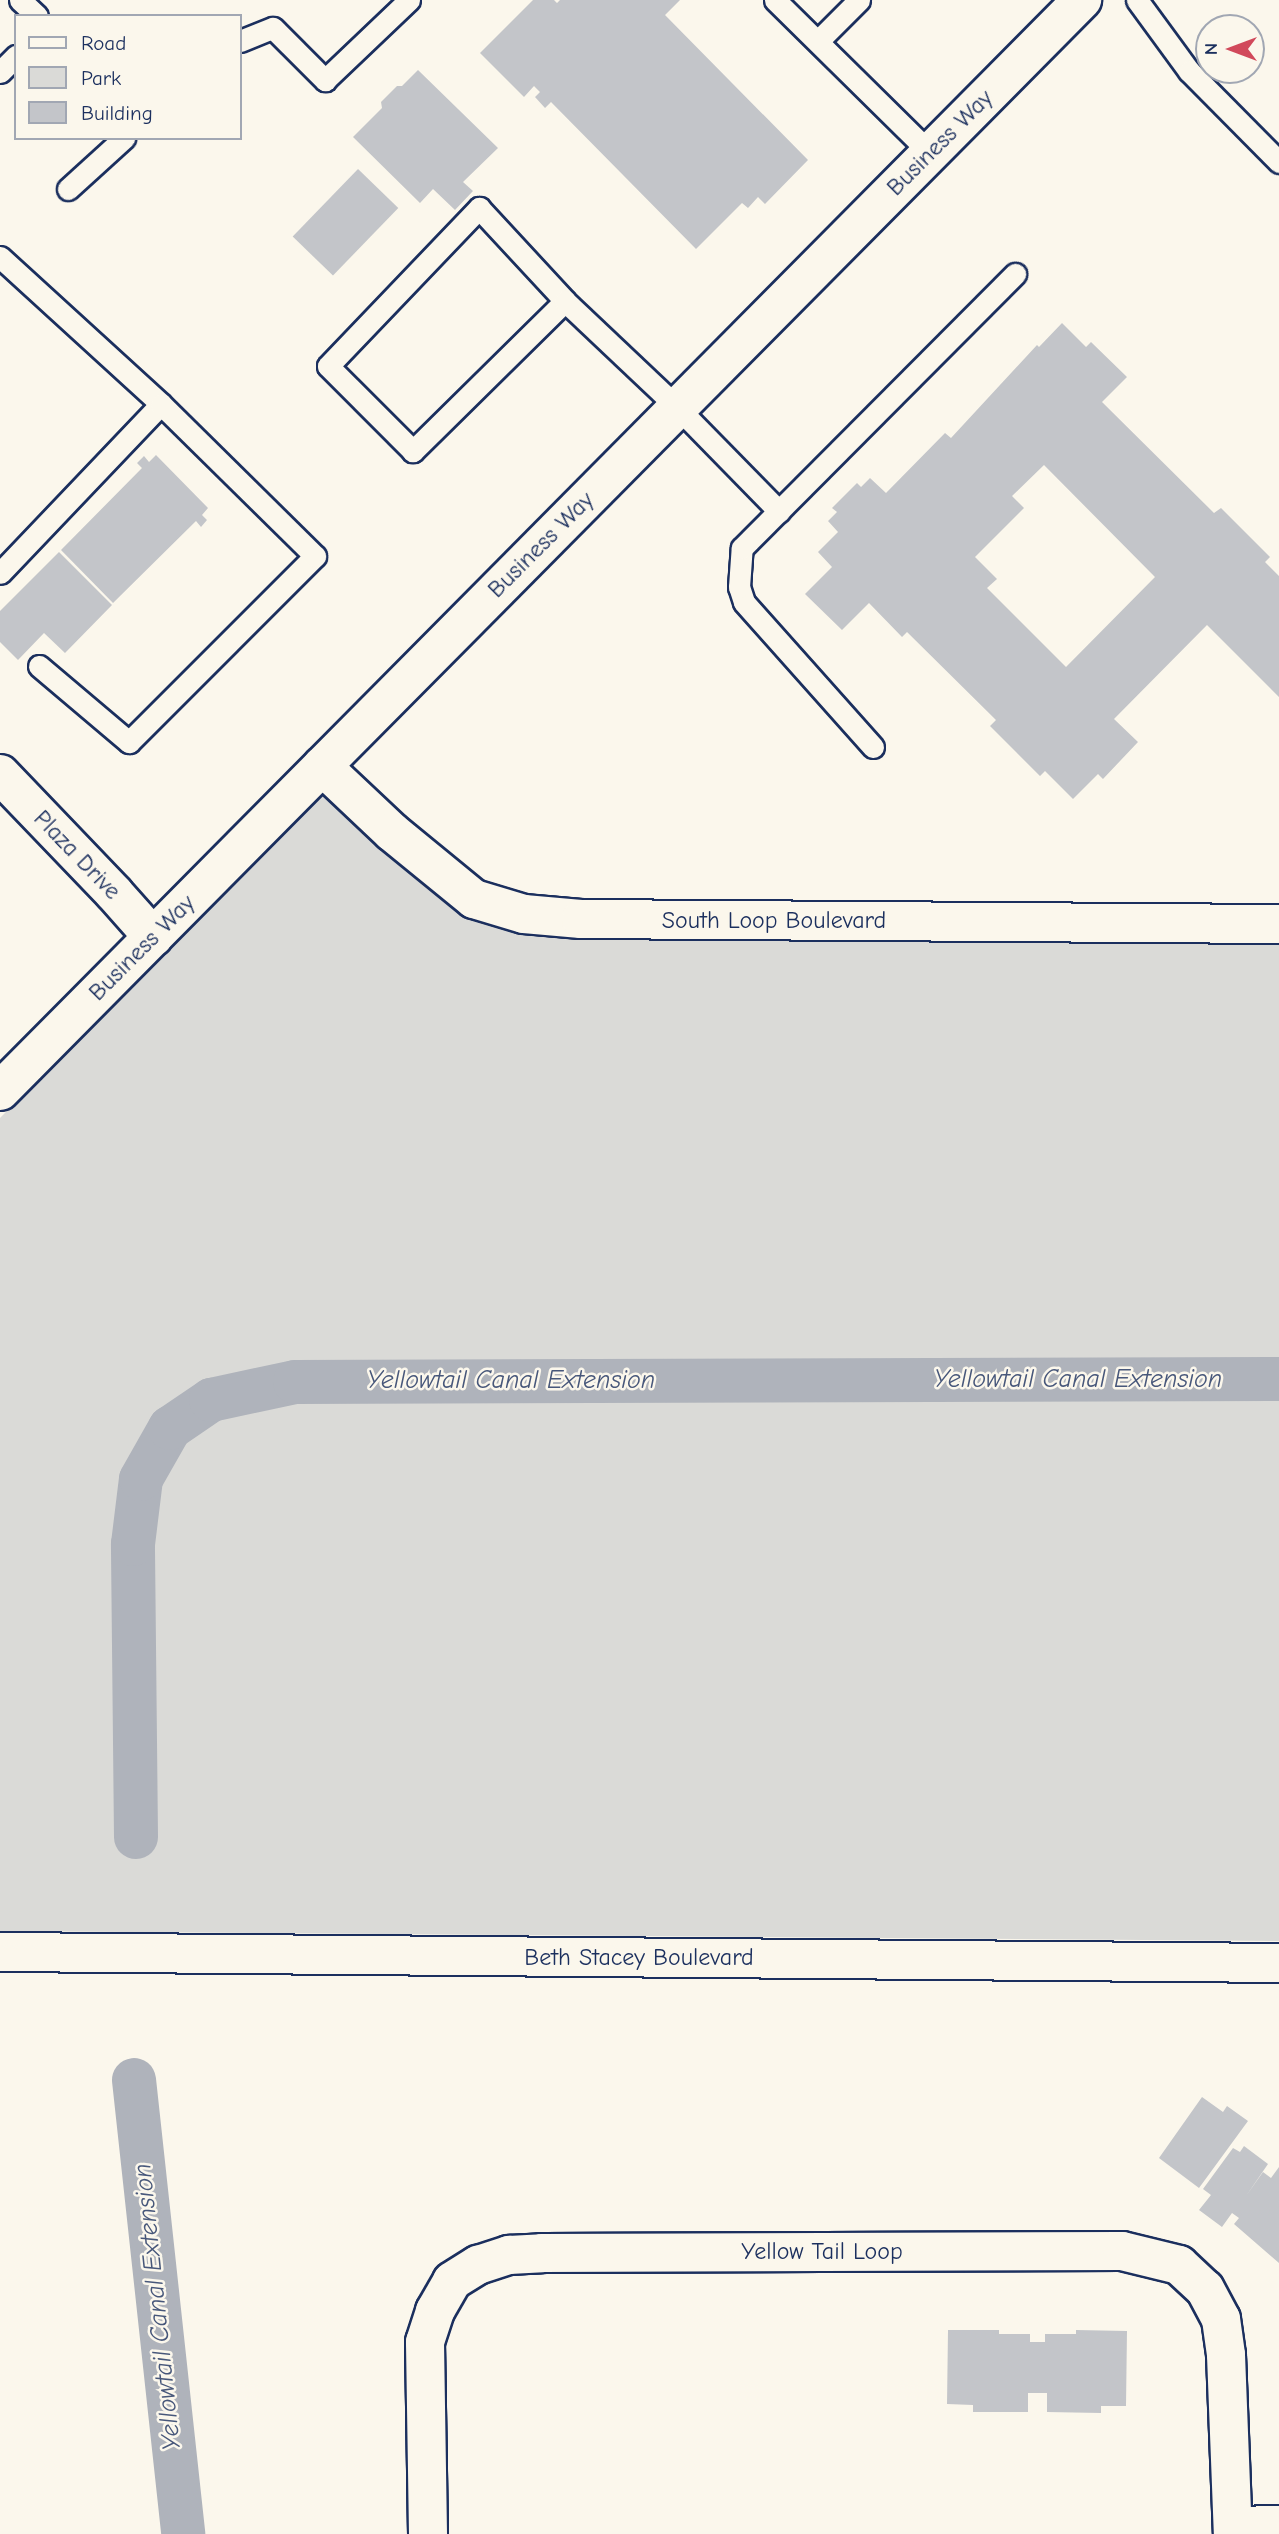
<!DOCTYPE html>
<style>
body{margin:0}
#map{position:relative;width:1279px;height:2534px;overflow:hidden;background:#fbf7ec;font-family:"Comic Neue",sans-serif}
div>[style]{position:absolute}
.green>*{inset:0;background:#dadad7}
.canal>*{height:44px;margin:-22px;padding:0 22px;transform-origin:22px;border-radius:22px;background:#afb3bb}
.building>*{inset:0;background:#c3c5c9;transform-origin:0 0}
.roads{filter:drop-shadow(2px 0 #1b2f5e) drop-shadow(-2px 0 #1b2f5e) drop-shadow(0 2px #1b2f5e) drop-shadow(0 -2px #1b2f5e)}
.service>*{height:21px;margin:-10.5px;padding:0 10.5px;transform-origin:10.5px;border-radius:10.5px;background:#fbf7ec}
.minor>*{height:38px;margin:-19px;padding:0 19px;transform-origin:19px;border-radius:19px;background:#fbf7ec}
.tertiary>*{height:38px;margin:-19px;padding:0 19px;transform-origin:19px;border-radius:19px;background:#fbf7ec}
span{translate:-50% -50%;white-space:nowrap;text-align:center;line-height:1.15;-webkit-text-stroke:5px #fbf7ec;paint-order:stroke}
.street-label{font-size:24px;color:#1b2f5e}
.water-label{font-size:26px;color:#47577a;font-style:italic}
.legend{position:absolute;left:14px;top:14px;width:228px;height:126px;box-sizing:border-box;background:#fbf7ec;border:2px solid #a1a7b3;margin:0;padding:9px 12px;list-style:none;font-size:21px;color:#1b2f5e}
.legend li{display:flex;align-items:center;gap:14px;height:35px}
.legend b{width:35px;border:2px solid #a1a7b3}
.north{position:absolute;left:1195px;top:14px;width:70px;height:70px;box-sizing:border-box;background:#fbf7ec;border:2px solid #a1a7b3;border-radius:50%;rotate:270deg;font-size:19px;font-weight:700;line-height:28px;text-align:center;color:#1b2f5e}
.north::after{content:'';display:block;margin:auto;width:24px;height:32px;background:#d1495b;clip-path:polygon(50% 0,100% 100%,50% 72%,0 100%)}
</style>
<div id="map">
<div class="green">
<div style="clip-path:polygon(323px 793px,461px 912px,1279px 943px,1279px 1941px,0 1931px,0 1118px)"></div>
</div>
<div class="canal">
<div style="left:136px;top:1837px;width:293px;rotate:-90.6deg"></div>
<div style="left:133px;top:1544px;width:65px;rotate:-83deg"></div>
<div style="left:141px;top:1479px;width:59px;rotate:-60.4deg"></div>
<div style="left:170px;top:1428px;width:50px;rotate:-34.3deg"></div>
<div style="left:211px;top:1400px;width:86px;rotate:-12.1deg"></div>
<div style="left:295px;top:1382px;width:984px;rotate:-0.17deg"></div>
<div style="left:134px;top:2080px;width:457px;rotate:83.8deg"></div>
</div>
<div class="building">
<div style="clip-path:polygon(533px 0,554px 0,557px 3px,560px 0,680px 0,665px 15px,808px 160px,765px 204px,758px 197px,748px 208px,742px 203px,696px 249px,551px 102px,545px 108px,535px 97px,540px 92px,534px 86px,524px 97px,480px 53px)"></div>
<div style="clip-path:polygon(418px 70px,498px 148px,463px 182px,473px 191px,455px 210px,433px 189px,420px 203px,353px 137px,382px 108px,381px 102px,397px 86px,402px 86px)"></div>
<div style="left:358px;top:169px;width:56px;height:94px;rotate:44deg"></div>
<div style="clip-path:polygon(evenodd,1062px 323px,1086px 347px,1091px 342px,1127px 377px,1102px 402px,1214px 513px,1221px 508px,1270px 557px,1265px 562px,1279px 576px,1279px 697px,1207px 625px,1114px 719px,1138px 742px,1103px 779px,1098px 774px,1073px 799px,1045px 771px,1040px 776px,990px 726px,996px 720px,907px 632px,902px 637px,869px 603px,842px 630px,805px 594px,832px 567px,818px 552px,838px 532px,828px 521px,837px 512px,832px 508px,857px 483px,861px 487px,870px 478px,886px 493px,945px 433px,951px 438px,1037px 345px,1039px 347px,1062px 323px,1044px 465px,1155px 577px,1066px 667px,987px 588px,997px 579px,975px 557px,1024px 508px,1012px 496px,1044px 465px)"></div>
<div style="clip-path:polygon(156px 455px,208px 508px,202px 515px,207px 520px,201px 527px,196px 521px,113px 603px,61px 550px,142px 468px,137px 463px,144px 456px,149px 462px)"></div>
<div style="clip-path:polygon(59px 552px,112px 605px,65px 653px,44px 633px,18px 660px,0 642px,0 611px)"></div>
<div style="clip-path:polygon(1202px 2097px,1223px 2112px,1227px 2106px,1248px 2121px,1199px 2188px,1159px 2158px)"></div>
<div style="clip-path:polygon(1244px 2146px,1268px 2164px,1246px 2196px,1263px 2172px,1271px 2178px,1279px 2167px,1279px 2263px,1234px 2224px,1239px 2218px,1232px 2213px,1222px 2227px,1199px 2210px,1211px 2195px,1203px 2189px,1233px 2148px,1240px 2152px)"></div>
<div style="clip-path:polygon(948px 2330px,999px 2330px,999px 2334px,1030px 2334px,1030px 2342px,1045px 2342px,1045px 2334px,1076px 2334px,1076px 2330px,1127px 2331px,1126px 2406px,1101px 2406px,1101px 2413px,1047px 2412px,1047px 2393px,1028px 2393px,1028px 2412px,973px 2412px,973px 2405px,947px 2404px)"></div>
</div>
<div class="roads">
<div class="service">
<div style="left:20px;top:0;width:23px;rotate:43deg"></div>
<div style="left:775px;top:0;width:218px;rotate:44.6deg"></div>
<div style="left:1137px;top:0;width:88px;rotate:53.8deg"></div>
<div style="left:1189px;top:71px;width:128px;rotate:45.3deg"></div>
<div style="left:240px;top:41px;width:35px;rotate:-22deg"></div>
<div style="left:273px;top:28px;width:74px;rotate:45deg"></div>
<div style="left:325px;top:80px;width:116px;rotate:-43.6deg"></div>
<div style="left:818px;top:41px;width:58px;rotate:-45deg"></div>
<div style="left:0;top:72px;width:23px;rotate:-45deg"></div>
<div style="left:68px;top:189px;width:76px;rotate:-42.3deg"></div>
<div style="left:0;top:257px;width:218px;rotate:42.4deg"></div>
<div style="left:161px;top:404px;width:233px;rotate:133.6deg"></div>
<div style="left:565px;top:301px;width:214px;rotate:135.4deg"></div>
<div style="left:413px;top:451px;width:120px;rotate:-135deg"></div>
<div style="left:328px;top:366px;width:219px;rotate:-46.3deg"></div>
<div style="left:479px;top:208px;width:127px;rotate:47.2deg"></div>
<div style="left:565px;top:301px;width:154px;rotate:43.4deg"></div>
<div style="left:677px;top:407px;width:146px;rotate:45.6deg"></div>
<div style="left:39px;top:666px;width:118px;rotate:40.2deg"></div>
<div style="left:129px;top:742px;width:263px;rotate:-45deg"></div>
<div style="left:315px;top:556px;width:216px;rotate:-135.4deg"></div>
<div style="left:873px;top:747px;width:194px;rotate:-131.7deg"></div>
<div style="left:744px;top:602px;width:16px;rotate:-108deg"></div>
<div style="left:739px;top:587px;width:39px;rotate:-86deg"></div>
<div style="left:742px;top:548px;width:387px;rotate:-45.1deg"></div>
</div>
<div class="minor">
<div style="left:322px;top:766px;width:96px;rotate:43.3deg"></div>
<div style="left:392px;top:832px;width:106px;rotate:39.3deg"></div>
<div style="left:474px;top:899px;width:52px;rotate:16.7deg"></div>
<div style="left:524px;top:914px;width:57px;rotate:5deg"></div>
<div style="left:581px;top:919px;width:698px;rotate:0.41deg"></div>
<div style="left:0;top:774px;width:165px;rotate:46.2deg"></div>
<div style="left:114px;top:893px;width:59px;rotate:48.4deg"></div>
<div style="left:0;top:1091px;width:1537px;rotate:-45.24deg"></div>
<div style="left:1233px;top:2526px;width:46px;rotate:-1.2deg"></div>
<div style="left:428px;top:2534px;width:192px;rotate:-90.9deg"></div>
<div style="left:425px;top:2342px;width:33px;rotate:-72deg"></div>
<div style="left:435px;top:2311px;width:34px;rotate:-60deg"></div>
<div style="left:452px;top:2281px;width:31px;rotate:-32deg"></div>
<div style="left:478px;top:2265px;width:33px;rotate:-18deg"></div>
<div style="left:509px;top:2255px;width:33px;rotate:-3deg"></div>
<div style="left:542px;top:2253px;width:580px;rotate:-0.2deg"></div>
<div style="left:1122px;top:2251px;width:59px;rotate:13.8deg"></div>
<div style="left:1179px;top:2265px;width:35px;rotate:43deg"></div>
<div style="left:1205px;top:2289px;width:34px;rotate:62deg"></div>
<div style="left:1221px;top:2319px;width:36px;rotate:82deg"></div>
<div style="left:1226px;top:2355px;width:179px;rotate:87.8deg"></div>
</div>
<div class="tertiary">
<div style="left:0;top:1952px;width:1279px;rotate:0.49deg"></div>
</div>
</div>
<div class="street-label">
<span style="left:940px;top:143px;rotate:-45deg">Business Way</span>
<span style="left:541px;top:545px;rotate:-45deg">Business Way</span>
<span style="left:77px;top:855px;rotate:46deg">Plaza Drive</span>
<span style="left:774px;top:921px">South Loop Boulevard</span>
<span style="left:142px;top:948px;rotate:-45deg">Business Way</span>
<span style="left:639px;top:1958px">Beth Stacey Boulevard</span>
<span style="left:822px;top:2252px">Yellow Tail Loop</span>
</div>
<div class="water-label">
<span style="left:1078px;top:1380px">Yellowtail Canal Extension</span>
<span style="left:511px;top:1381px">Yellowtail Canal Extension</span>
<span style="left:158px;top:2307px;rotate:-96deg">Yellowtail Canal Extension</span>
</div>
<ul class="legend">
<li><b style="height:9px;background:#fbf7ec"></b>Road</li>
<li><b style="height:19px;background:#dadad7"></b>Park</li>
<li><b style="height:19px;background:#c3c5c9"></b>Building</li>
</ul>
<div class="north">N</div>
</div>
